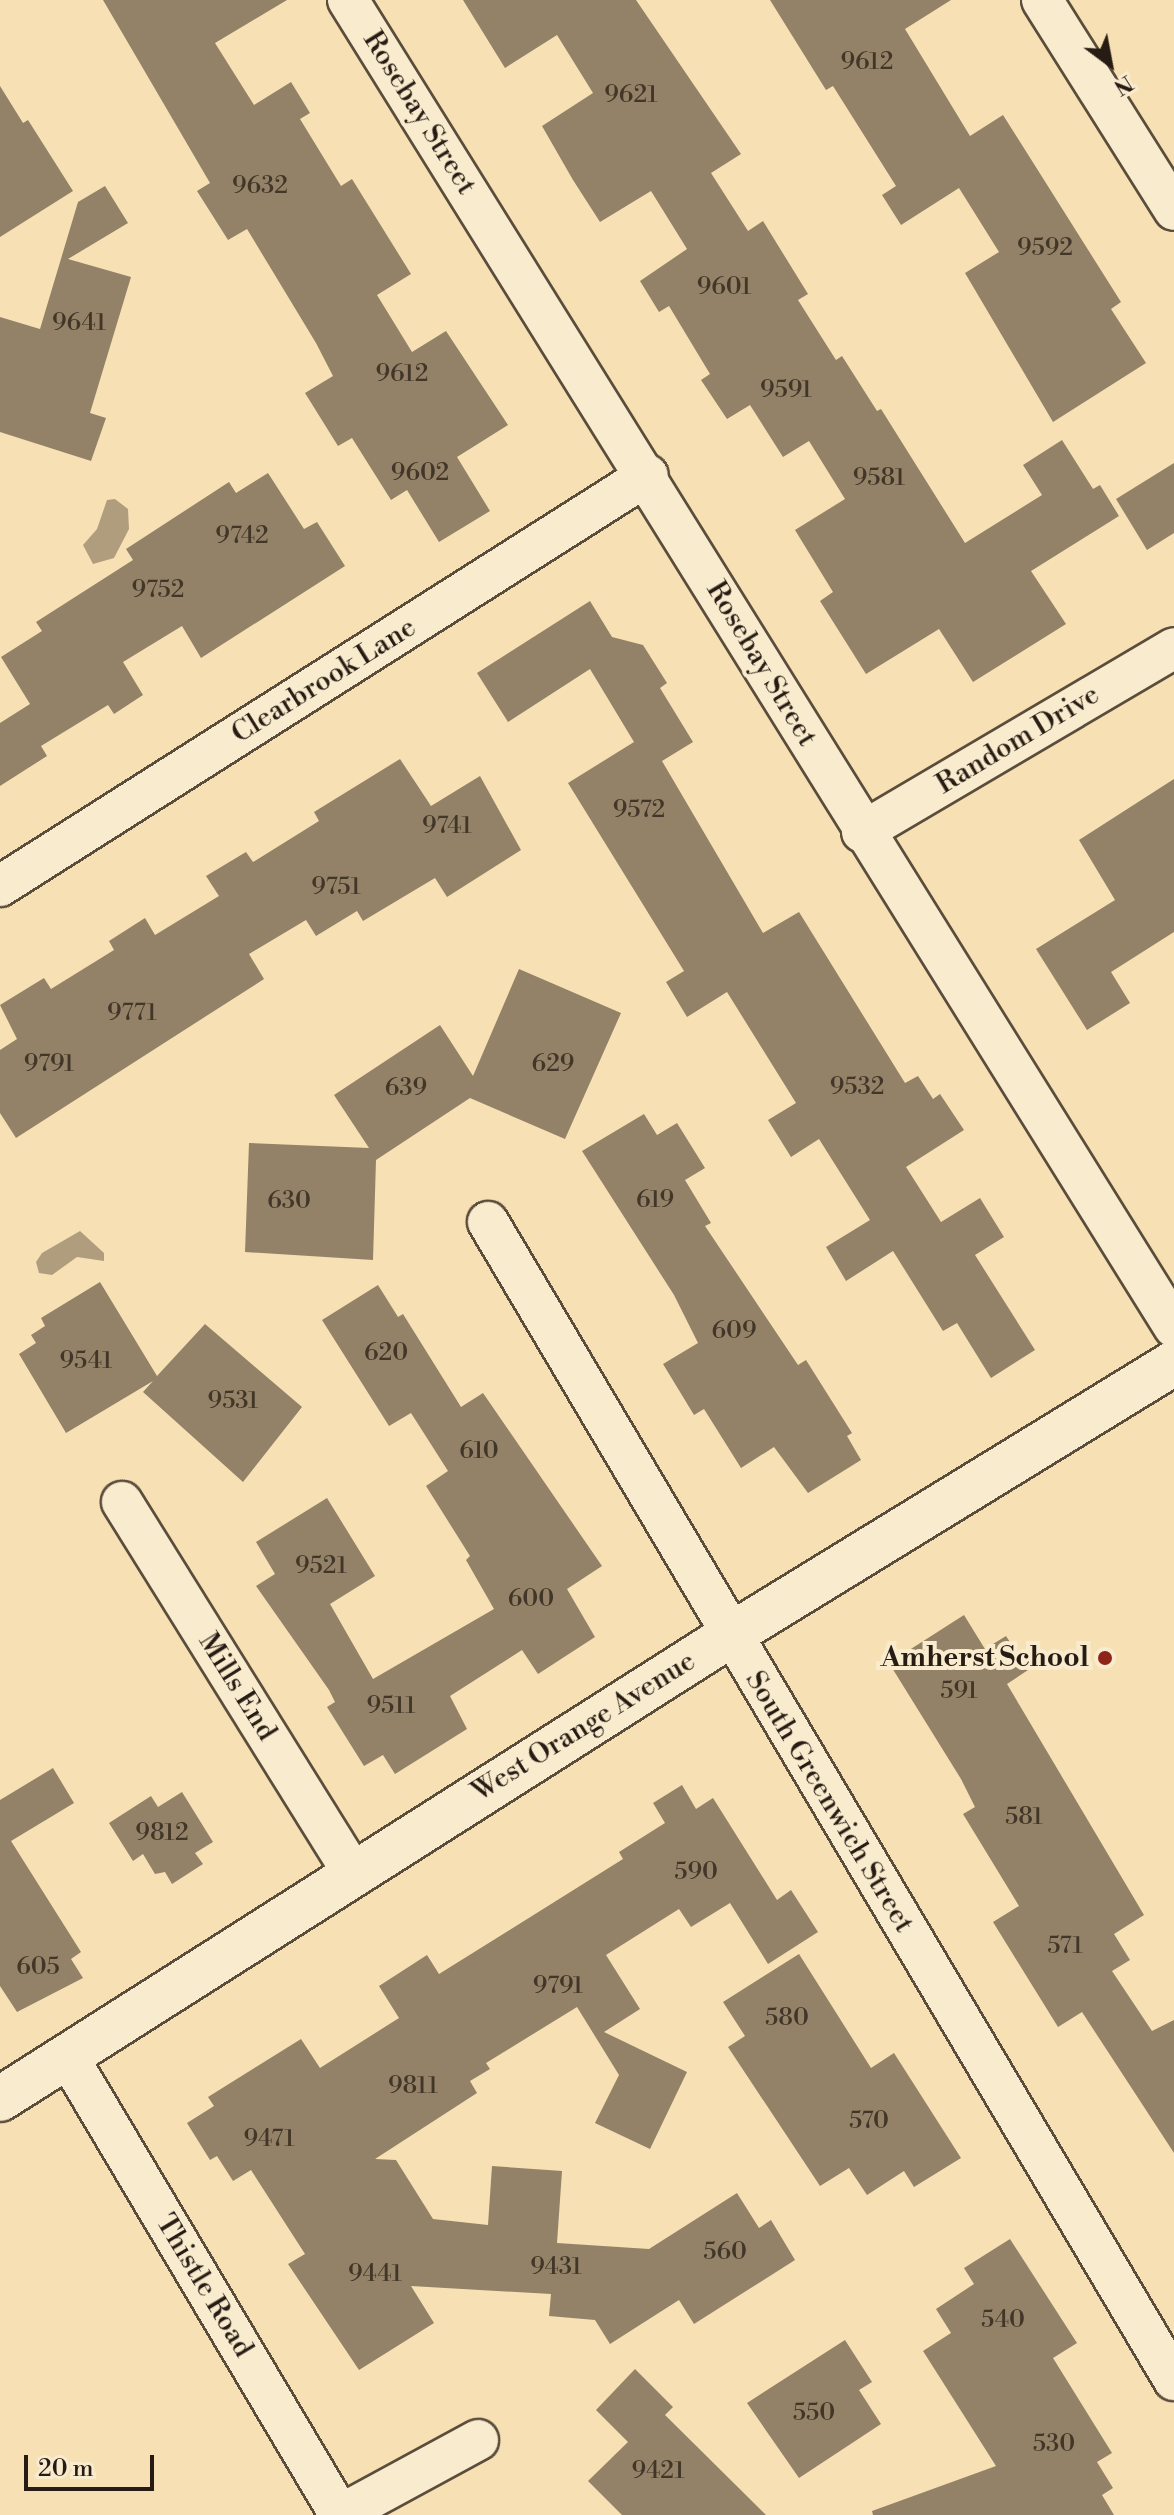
<!DOCTYPE html>
<style>
body{margin:0}
#map{position:relative;width:1174px;height:2515px;overflow:hidden;background:#f6e0b4;font-family:"Libre Bodoni",serif}
div>[style]{position:absolute}
.water>*{inset:0;background:#b09d7e}
.building>*{inset:0;background:#938267}
.roads{filter:drop-shadow(2px 0 #5b4d3c) drop-shadow(-2px 0 #5b4d3c) drop-shadow(0 2px #5b4d3c) drop-shadow(0 -2px #5b4d3c)}
.street>*{height:40px;margin:-20px;padding:0 20px;transform-origin:20px;border-radius:20px;background:#f9ebce}
.secondary>*{height:44px;margin:-22px;padding:0 22px;transform-origin:22px;border-radius:22px;background:#f9ebce}
.dots>*{width:22px;height:22px;translate:-50% -50%;box-sizing:border-box;border:4px solid #f9ebce;border-radius:50%}
span{translate:-50% -50%;white-space:nowrap;text-align:center;line-height:1.15;-webkit-text-stroke:8px #f9ebce;paint-order:stroke}
.number-label{font-size:24px;color:#423629}
.number-label span{-webkit-text-stroke-width:0}
.street-label{font-size:28px;color:#271c14}
.poi-label{font-size:28px;color:#271c14;font-weight:700}
.right{translate:-100% -50%;text-align:right}
.north{position:absolute;left:1070px;top:24px;width:80px;height:80px;-webkit-text-stroke:6px #f9ebce;paint-order:stroke;rotate:148deg;font-size:22px;font-weight:700;line-height:32px;text-align:center;color:#271c14}
.north::after{content:'';display:block;margin:auto;width:28px;height:36px;background:#271c14;clip-path:polygon(50% 0,100% 100%,50% 72%,0 100%)}
.scale{position:absolute;left:24px;top:2455px;width:130px;height:36px;box-sizing:border-box;border:4px solid #271c14;border-top:0;padding-left:10px;font-size:24px;line-height:28px;white-space:nowrap;color:#271c14;-webkit-text-stroke:6px #f9ebce;paint-order:stroke}
</style>
<div id="map">
<div class="water">
<div style="clip-path:polygon(115px 499px,128px 509px,129px 529px,114px 558px,93px 564px,83px 545px,97px 529px,107px 500px)"></div>
<div style="clip-path:polygon(80px 1231px,104px 1253px,104px 1261px,77px 1257px,52px 1275px,39px 1273px,36px 1262px,42px 1253px)"></div>
</div>
<div class="building">
<div style="clip-path:polygon(103px 0,287px 0,215px 43px,254px 105px,291px 82px,310px 113px,300px 119px,341px 186px,352px 179px,411px 274px,377px 295px,412px 352px,446px 331px,508px 425px,457px 457px,490px 511px,439px 542px,407px 490px,391px 500px,352px 438px,338px 446px,305px 393px,333px 376px,316px 343px,247px 229px,228px 240px,197px 191px,210px 183px)"></div>
<div style="clip-path:polygon(463px 0,636px 0,741px 154px,711px 173px,748px 231px,763px 221px,808px 294px,798px 300px,836px 360px,842px 356px,877px 411px,881px 409px,965px 543px,1042px 495px,1023px 465px,1062px 440px,1093px 489px,1100px 485px,1119px 516px,1031px 571px,1066px 624px,973px 682px,939px 629px,866px 674px,820px 601px,833px 592px,795px 530px,845px 499px,809px 441px,783px 457px,750px 405px,727px 419px,701px 380px,710px 374px,669px 306px,659px 312px,640px 281px,687px 249px,651px 191px,600px 222px,573px 180px,542px 126px,593px 93px,557px 35px,505px 68px)"></div>
<div style="clip-path:polygon(770px 0,951px 0,905px 29px,970px 136px,1003px 115px,1121px 302px,1111px 309px,1146px 363px,1053px 422px,965px 273px,999px 252px,959px 188px,901px 225px,882px 195px,896px 186px,833px 86px,826px 90px)"></div>
<div style="clip-path:polygon(0 86px,23px 123px,28px 120px,73px 191px,0 237px)"></div>
<div style="clip-path:polygon(105px 186px,128px 223px,68px 259px,131px 277px,90px 413px,106px 418px,91px 461px,0 432px,0 317px,40px 329px,78px 202px)"></div>
<div style="clip-path:polygon(1174px 463px,1174px 533px,1147px 550px,1116px 499px)"></div>
<div style="clip-path:polygon(268px 473px,304px 529px,317px 522px,345px 566px,201px 658px,182px 626px,123px 662px,143px 695px,114px 714px,108px 705px,41px 746px,47px 756px,0 786px,0 723px,30px 704px,1px 657px,42px 631px,36px 622px,133px 560px,126px 549px,229px 482px,236px 493px)"></div>
<div style="clip-path:polygon(590px 601px,612px 637px,643px 645px,667px 683px,660px 688px,693px 742px,662px 761px,763px 933px,799px 912px,905px 1083px,918px 1076px,933px 1099px,940px 1094px,964px 1130px,906px 1167px,941px 1222px,980px 1198px,1004px 1237px,975px 1255px,1035px 1350px,991px 1378px,957px 1323px,943px 1331px,893px 1251px,846px 1281px,826px 1247px,870px 1220px,819px 1139px,791px 1157px,768px 1120px,796px 1103px,727px 992px,687px 1017px,666px 982px,684px 971px,568px 783px,634px 742px,590px 669px,508px 722px,477px 673px)"></div>
<div style="clip-path:polygon(400px 759px,431px 806px,480px 776px,521px 850px,447px 897px,435px 878px,363px 921px,357px 911px,316px 936px,306px 920px,249px 954px,264px 979px,16px 1138px,0 1113px,0 1050px,17px 1039px,0 1005px,44px 978px,51px 989px,114px 950px,109px 941px,145px 918px,155px 935px,219px 896px,206px 876px,246px 852px,253px 862px,319px 821px,314px 812px)"></div>
<div style="clip-path:polygon(1174px 779px,1174px 932px,1111px 972px,1130px 1003px,1087px 1030px,1036px 949px,1115px 900px,1079px 840px)"></div>
<div style="clip-path:polygon(519px 969px,621px 1013px,565px 1139px,470px 1098px,376px 1160px,373px 1260px,245px 1252px,249px 1143px,369px 1148px,334px 1095px,440px 1025px,473px 1076px)"></div>
<div style="clip-path:polygon(644px 1114px,657px 1135px,677px 1123px,705px 1168px,685px 1180px,711px 1223px,705px 1226px,798px 1365px,806px 1360px,852px 1433px,847px 1436px,861px 1460px,808px 1493px,774px 1447px,741px 1468px,704px 1409px,694px 1415px,663px 1364px,698px 1343px,674px 1295px,582px 1151px)"></div>
<div style="clip-path:polygon(100px 1282px,157px 1376px,205px 1324px,302px 1407px,243px 1482px,143px 1392px,153px 1381px,66px 1433px,19px 1354px,36px 1343px,31px 1335px,45px 1326px,41px 1318px)"></div>
<div style="clip-path:polygon(378px 1285px,398px 1317px,403px 1314px,461px 1407px,483px 1393px,602px 1566px,567px 1589px,595px 1637px,538px 1674px,522px 1650px,450px 1696px,467px 1729px,395px 1774px,383px 1755px,364px 1766px,327px 1707px,335px 1702px,329px 1690px,256px 1586px,275px 1574px,256px 1542px,327px 1498px,375px 1576px,330px 1604px,373px 1679px,494px 1609px,466px 1560px,470px 1556px,426px 1486px,448px 1471px,411px 1413px,389px 1426px,322px 1320px)"></div>
<div style="clip-path:polygon(964px 1615px,985px 1649px,1006px 1636px,1028px 1670px,1007px 1684px,1144px 1915px,1114px 1934px,1130px 1960px,1112px 1971px,1152px 2031px,1174px 2020px,1174px 2153px,1082px 2012px,1058px 2027px,993px 1922px,1019px 1906px,963px 1814px,975px 1807px,961px 1779px,889px 1663px)"></div>
<div style="clip-path:polygon(53px 1768px,74px 1803px,11px 1841px,81px 1952px,71px 1959px,83px 1978px,17px 2012px,0 1986px,0 1800px)"></div>
<div style="clip-path:polygon(682px 1785px,696px 1809px,713px 1798px,777px 1900px,791px 1890px,818px 1932px,768px 1964px,730px 1903px,691px 1927px,679px 1909px,606px 1955px,640px 2009px,604px 2032px,687px 2072px,650px 2149px,595px 2123px,619px 2075px,577px 2007px,486px 2063px,490px 2069px,470px 2081px,477px 2093px,375px 2159px,396px 2160px,433px 2219px,488px 2225px,492px 2166px,562px 2171px,557px 2243px,649px 2249px,737px 2193px,759px 2228px,771px 2220px,795px 2260px,694px 2324px,679px 2300px,610px 2344px,595px 2320px,549px 2316px,551px 2294px,411px 2286px,434px 2323px,359px 2370px,288px 2264px,305px 2254px,251px 2170px,233px 2181px,217px 2156px,210px 2160px,187px 2123px,214px 2106px,208px 2097px,301px 2039px,320px 2068px,399px 2018px,379px 1986px,427px 1955px,439px 1974px,623px 1859px,619px 1852px,665px 1823px,653px 1803px)"></div>
<div style="clip-path:polygon(182px 1792px,213px 1842px,195px 1853px,203px 1864px,172px 1884px,165px 1872px,155px 1874px,143px 1854px,133px 1861px,109px 1823px,151px 1796px,158px 1807px)"></div>
<div style="clip-path:polygon(799px 1954px,871px 2068px,894px 2053px,961px 2158px,914px 2187px,904px 2171px,867px 2195px,849px 2168px,820px 2186px,728px 2047px,745px 2036px,723px 2002px)"></div>
<div style="clip-path:polygon(1010px 2239px,1077px 2343px,1053px 2358px,1112px 2453px,1097px 2462px,1113px 2488px,1102px 2495px,1114px 2515px,873px 2515px,872px 2511px,996px 2466px,923px 2351px,951px 2333px,936px 2309px,974px 2284px,964px 2268px)"></div>
<div style="clip-path:polygon(845px 2340px,872px 2382px,859px 2390px,881px 2424px,799px 2478px,747px 2403px)"></div>
<div style="clip-path:polygon(635px 2369px,673px 2407px,665px 2415px,766px 2515px,622px 2515px,588px 2481px,628px 2442px,596px 2410px)"></div>
</div>
<div class="roads">
<div class="street">
<div style="left:348px;top:0;width:1563px;rotate:58.1deg"></div>
<div style="left:1042px;top:0;width:248px;rotate:57.8deg"></div>
<div style="left:862px;top:832px;width:362px;rotate:-30.5deg"></div>
<div style="left:0;top:886px;width:767px;rotate:-32.39deg"></div>
<div style="left:488px;top:1222px;width:1346px;rotate:59.36deg"></div>
<div style="left:122px;top:1502px;width:437px;rotate:58.1deg"></div>
<div style="left:68px;top:2057px;width:533px;rotate:59.29deg"></div>
<div style="left:340px;top:2515px;width:157px;rotate:-28.5deg"></div>
</div>
<div class="secondary">
<div style="left:0;top:2099px;width:864px;rotate:-32.42deg"></div>
<div style="left:729px;top:1636px;width:522px;rotate:-31.53deg"></div>
</div>
</div>
<div class="dots">
<div style="left:1105px;top:1658px;background:#8f2418"></div>
</div>
<div class="number-label">
<span style="left:867px;top:63px">9612</span>
<span style="left:631px;top:96px">9621</span>
<span style="left:260px;top:187px">9632</span>
<span style="left:1045px;top:249px">9592</span>
<span style="left:724px;top:288px">9601</span>
<span style="left:79px;top:324px">9641</span>
<span style="left:402px;top:375px">9612</span>
<span style="left:786px;top:391px">9591</span>
<span style="left:420px;top:474px">9602</span>
<span style="left:879px;top:479px">9581</span>
<span style="left:242px;top:537px">9742</span>
<span style="left:158px;top:591px">9752</span>
<span style="left:639px;top:811px">9572</span>
<span style="left:447px;top:827px">9741</span>
<span style="left:336px;top:888px">9751</span>
<span style="left:132px;top:1014px">9771</span>
<span style="left:49px;top:1065px">9791</span>
<span style="left:553px;top:1065px">629</span>
<span style="left:857px;top:1088px">9532</span>
<span style="left:406px;top:1089px">639</span>
<span style="left:655px;top:1201px">619</span>
<span style="left:289px;top:1202px">630</span>
<span style="left:734px;top:1332px">609</span>
<span style="left:386px;top:1354px">620</span>
<span style="left:86px;top:1362px">9541</span>
<span style="left:233px;top:1402px">9531</span>
<span style="left:479px;top:1452px">610</span>
<span style="left:321px;top:1567px">9521</span>
<span style="left:531px;top:1600px">600</span>
<span style="left:959px;top:1692px">591</span>
<span style="left:391px;top:1707px">9511</span>
<span style="left:1024px;top:1818px">581</span>
<span style="left:162px;top:1834px">9812</span>
<span style="left:696px;top:1873px">590</span>
<span style="left:1065px;top:1947px">571</span>
<span style="left:38px;top:1968px">605</span>
<span style="left:558px;top:1987px">9791</span>
<span style="left:787px;top:2019px">580</span>
<span style="left:413px;top:2087px">9811</span>
<span style="left:869px;top:2122px">570</span>
<span style="left:269px;top:2140px">9471</span>
<span style="left:725px;top:2253px">560</span>
<span style="left:556px;top:2268px">9431</span>
<span style="left:375px;top:2275px">9441</span>
<span style="left:1003px;top:2321px">540</span>
<span style="left:814px;top:2414px">550</span>
<span style="left:1054px;top:2445px">530</span>
<span style="left:658px;top:2472px">9421</span>
</div>
<div class="street-label">
<span style="left:419px;top:113px;rotate:58deg">Rosebay Street</span>
<span style="left:761px;top:664px;rotate:59deg">Rosebay Street</span>
<span style="left:324px;top:681px;rotate:-32deg">Clearbrook Lane</span>
<span style="left:1018px;top:740px;rotate:-31deg">Random Drive</span>
<span style="left:237px;top:1687px;rotate:58deg">Mills End</span>
<span style="left:584px;top:1727px;rotate:-32deg">West Orange Avenue</span>
<span style="left:829px;top:1802px;rotate:59deg">South Greenwich Street</span>
<span style="left:204px;top:2286px;rotate:59deg">Thistle Road</span>
</div>
<div class="poi-label">
<span class="right" style="left:1089px;top:1658px">Amherst School</span>
</div>
<div class="north">N</div>
<div class="scale">20 m</div>
</div>
